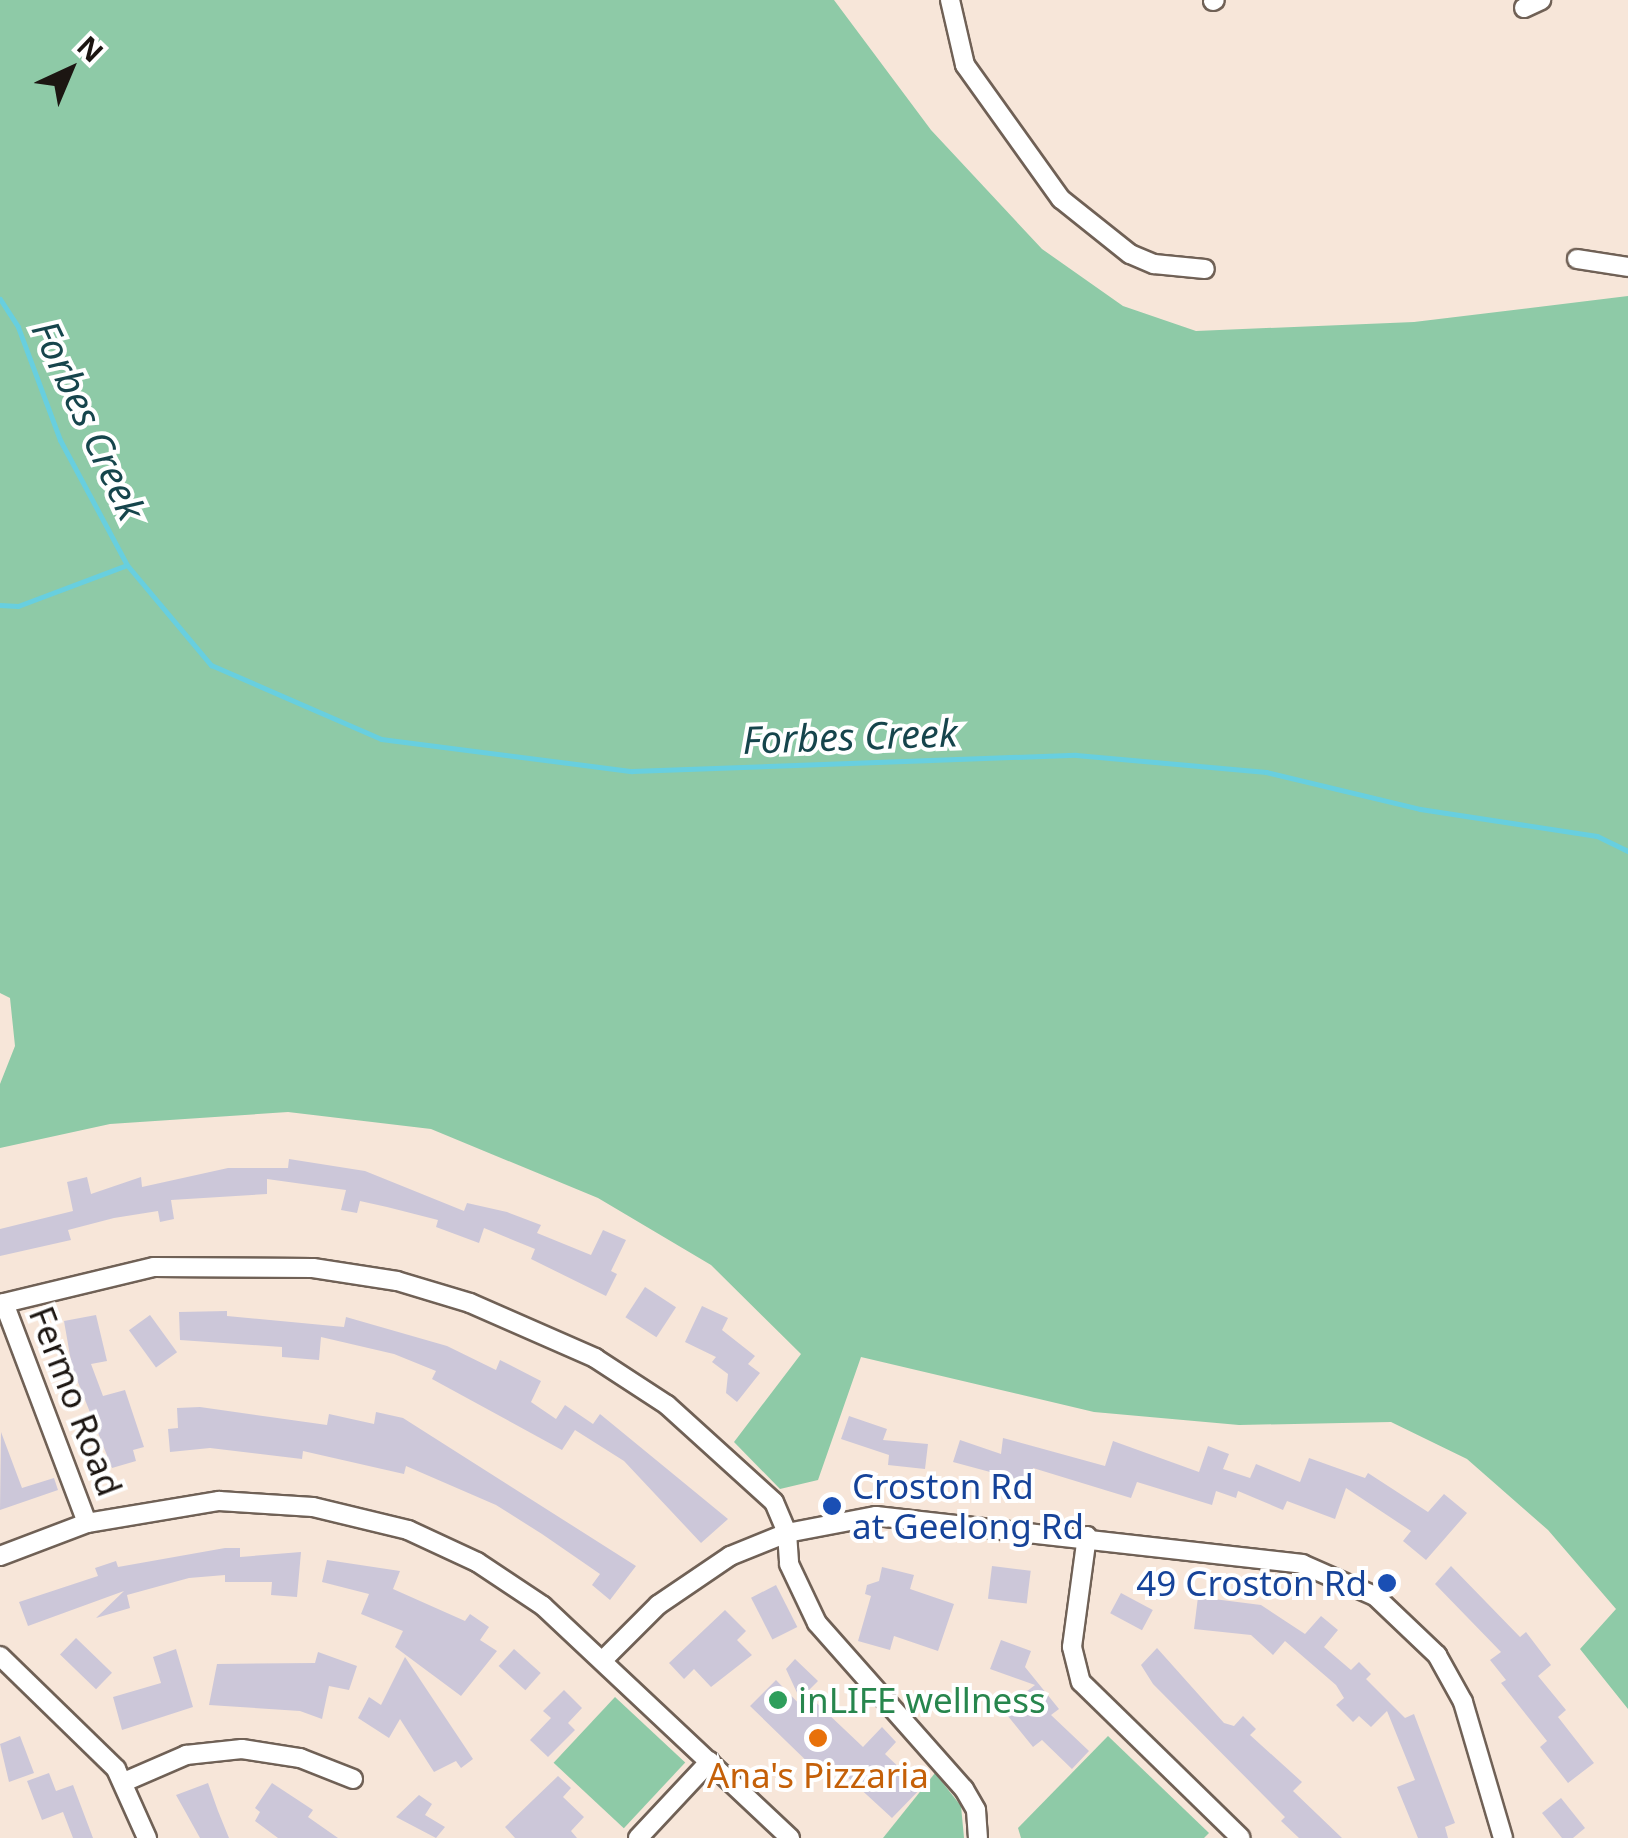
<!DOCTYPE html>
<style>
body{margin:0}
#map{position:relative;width:1628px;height:1838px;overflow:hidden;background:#f7e6d9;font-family:"Noto Sans",sans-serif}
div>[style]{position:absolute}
.green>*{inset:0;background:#8ecaa7;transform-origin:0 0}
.stream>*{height:5px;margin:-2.5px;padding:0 2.5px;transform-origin:2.5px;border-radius:2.5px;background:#68cfdf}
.building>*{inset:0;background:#ccc7d9;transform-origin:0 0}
.roads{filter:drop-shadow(2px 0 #706156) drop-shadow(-2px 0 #706156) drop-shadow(0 2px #706156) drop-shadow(0 -2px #706156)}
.minor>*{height:18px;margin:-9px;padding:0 9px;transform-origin:9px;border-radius:9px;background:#fff}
.dots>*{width:28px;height:28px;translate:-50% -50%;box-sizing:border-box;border:5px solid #fff;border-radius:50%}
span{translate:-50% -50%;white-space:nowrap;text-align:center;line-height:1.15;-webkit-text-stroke:8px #fff;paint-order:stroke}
.street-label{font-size:35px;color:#1c1612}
.transit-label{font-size:35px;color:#164399}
.left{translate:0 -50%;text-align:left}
.right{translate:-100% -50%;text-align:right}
.leisure-label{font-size:35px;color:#27864d}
.food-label{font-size:35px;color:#c56008}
.water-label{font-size:38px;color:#16454c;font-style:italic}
.north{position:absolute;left:20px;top:20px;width:100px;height:100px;-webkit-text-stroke:8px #fff;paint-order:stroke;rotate:44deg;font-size:28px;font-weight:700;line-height:40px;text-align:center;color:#1c1612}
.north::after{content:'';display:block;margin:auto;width:35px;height:45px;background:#1c1612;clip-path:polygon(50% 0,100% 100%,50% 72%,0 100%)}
</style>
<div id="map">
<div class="green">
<div style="clip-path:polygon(0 0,834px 0,931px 130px,1042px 249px,1123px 306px,1196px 331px,1414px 322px,1628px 296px,1628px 1709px,1580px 1649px,1616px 1609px,1548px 1530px,1467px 1459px,1391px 1422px,1239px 1425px,1094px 1412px,861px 1357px,818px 1480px,780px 1489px,734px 1442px,801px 1354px,711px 1265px,598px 1198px,431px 1129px,288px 1112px,110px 1124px,0 1148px,0 1084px,15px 1046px,10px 998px,0 993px)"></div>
<div style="left:615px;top:1697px;width:96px;height:90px;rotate:43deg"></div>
<div style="clip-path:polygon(1108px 1736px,1209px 1833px,1204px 1838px,1021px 1838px,1018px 1828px)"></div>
<div style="clip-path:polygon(935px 1773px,961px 1806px,964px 1838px,883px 1838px)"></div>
</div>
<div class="stream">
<div style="left:0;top:299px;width:33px;rotate:57deg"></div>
<div style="left:18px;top:327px;width:121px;rotate:69.6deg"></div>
<div style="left:60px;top:440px;width:142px;rotate:61.8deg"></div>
<div style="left:127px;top:565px;width:131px;rotate:50deg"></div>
<div style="left:211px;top:665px;width:185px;rotate:23.5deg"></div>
<div style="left:381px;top:739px;width:253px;rotate:7.3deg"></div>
<div style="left:632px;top:771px;width:444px;rotate:-2.1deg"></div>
<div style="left:1076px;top:755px;width:191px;rotate:5.1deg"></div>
<div style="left:1266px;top:772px;width:158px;rotate:13.5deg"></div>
<div style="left:1420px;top:809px;width:179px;rotate:8.7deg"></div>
<div style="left:1597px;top:836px;width:34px;rotate:26deg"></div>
<div style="left:0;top:605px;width:18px;rotate:3deg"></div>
<div style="left:18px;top:606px;width:116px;rotate:-20.6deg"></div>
</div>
<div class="building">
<div style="clip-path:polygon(289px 1159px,365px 1171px,464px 1211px,467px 1203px,507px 1212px,541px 1225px,537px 1233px,591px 1255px,603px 1230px,626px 1240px,611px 1271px,617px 1274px,606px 1296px,531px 1259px,535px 1249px,484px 1228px,479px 1243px,436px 1227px,438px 1220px,387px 1207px,360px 1201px,357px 1213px,341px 1210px,346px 1190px,267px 1179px,267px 1194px,171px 1200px,174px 1219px,160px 1222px,158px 1211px,114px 1218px,68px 1230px,71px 1240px,0 1256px,0 1229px,73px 1211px,67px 1182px,87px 1177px,91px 1194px,141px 1177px,142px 1187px,228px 1168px,288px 1168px)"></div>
<div style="left:645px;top:1287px;width:37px;height:36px;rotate:33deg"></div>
<div style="clip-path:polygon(702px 1306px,728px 1318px,722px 1330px,755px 1356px,748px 1364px,760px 1373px,737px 1402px,726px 1393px,728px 1374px,712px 1362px,716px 1357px,685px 1342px)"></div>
<div style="clip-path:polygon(227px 1311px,227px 1316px,344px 1327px,346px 1317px,447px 1346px,496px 1370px,500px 1360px,541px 1381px,531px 1402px,556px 1419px,565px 1405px,593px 1424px,600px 1414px,728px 1519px,701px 1543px,624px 1461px,575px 1430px,562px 1450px,432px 1379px,436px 1371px,394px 1354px,321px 1337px,319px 1360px,282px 1357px,282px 1347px,180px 1340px,179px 1312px)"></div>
<div style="clip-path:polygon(96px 1315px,107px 1361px,91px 1364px,103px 1396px,125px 1390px,144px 1447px,133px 1450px,136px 1461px,112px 1468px,72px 1367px,64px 1321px)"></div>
<div style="left:150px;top:1315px;width:46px;height:26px;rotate:54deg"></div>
<div style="clip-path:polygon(200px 1407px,327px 1425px,329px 1414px,374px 1424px,376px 1412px,403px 1418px,636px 1566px,610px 1600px,592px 1585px,600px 1574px,542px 1534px,496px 1505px,406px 1466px,404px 1474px,303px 1451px,302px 1459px,210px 1448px,170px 1452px,168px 1429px,178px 1428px,177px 1408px)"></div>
<div style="clip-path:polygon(849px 1416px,887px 1429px,883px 1440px,928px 1444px,925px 1469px,888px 1465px,889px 1455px,841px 1439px)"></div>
<div style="clip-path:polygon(1px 1432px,22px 1488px,54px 1478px,58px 1490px,0 1510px)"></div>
<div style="clip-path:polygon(1003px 1438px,1105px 1466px,1113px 1441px,1199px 1472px,1208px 1446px,1229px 1454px,1223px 1469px,1250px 1478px,1256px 1464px,1300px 1482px,1309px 1458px,1365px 1478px,1368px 1473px,1428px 1512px,1444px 1494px,1467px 1513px,1426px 1560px,1403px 1541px,1411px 1531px,1346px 1488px,1335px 1519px,1287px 1501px,1283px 1510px,1238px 1491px,1236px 1498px,1216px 1491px,1212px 1505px,1137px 1482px,1131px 1498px,1033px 1468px,1031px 1483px,953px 1462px,960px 1440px,1001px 1454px)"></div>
<div style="clip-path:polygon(225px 1548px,240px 1548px,240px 1557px,301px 1552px,297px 1597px,271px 1595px,272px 1582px,225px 1582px,225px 1575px,189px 1578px,127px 1595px,130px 1608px,96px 1618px,124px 1591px,28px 1626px,19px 1602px,98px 1576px,95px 1568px,116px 1561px,118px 1567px)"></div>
<div style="clip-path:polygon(327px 1560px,400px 1571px,393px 1589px,465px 1621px,470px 1614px,489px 1627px,480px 1640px,497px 1651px,461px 1696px,395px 1647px,403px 1631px,361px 1614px,369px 1594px,322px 1582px)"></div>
<div style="left:992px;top:1566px;width:39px;height:33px;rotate:7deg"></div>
<div style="clip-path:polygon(1451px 1566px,1520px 1637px,1526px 1632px,1551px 1665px,1538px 1676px,1566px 1710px,1558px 1717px,1594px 1763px,1568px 1783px,1540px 1747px,1547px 1741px,1501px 1683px,1506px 1680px,1490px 1660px,1501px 1652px,1435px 1584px)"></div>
<div style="clip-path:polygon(882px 1567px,914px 1575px,910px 1589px,954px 1604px,938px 1651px,894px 1636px,890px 1650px,858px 1641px,871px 1596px,865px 1594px,867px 1585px,879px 1581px)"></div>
<div style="left:776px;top:1585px;width:47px;height:28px;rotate:63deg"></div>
<div style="left:1121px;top:1593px;width:36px;height:23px;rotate:28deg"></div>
<div style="clip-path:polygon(1198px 1597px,1261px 1605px,1305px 1634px,1321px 1616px,1338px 1630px,1324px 1647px,1351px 1670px,1359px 1662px,1371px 1674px,1366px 1679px,1405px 1718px,1414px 1714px,1455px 1823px,1445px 1827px,1448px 1838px,1418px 1838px,1397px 1787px,1415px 1780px,1387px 1711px,1371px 1727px,1359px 1716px,1353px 1722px,1336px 1705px,1344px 1698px,1336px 1685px,1285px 1641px,1273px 1655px,1251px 1635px,1194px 1629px)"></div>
<div style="clip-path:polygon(725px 1610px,746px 1631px,737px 1640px,752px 1655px,711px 1687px,694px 1669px,684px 1679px,669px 1663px)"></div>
<div style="left:76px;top:1638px;width:50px;height:23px;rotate:44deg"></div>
<div style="clip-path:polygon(1001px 1640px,1031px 1651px,1025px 1667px,1059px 1709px,1051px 1715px,1089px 1751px,1072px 1769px,1042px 1740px,1033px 1747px,1003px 1710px,1035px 1685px,990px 1669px)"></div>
<div style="clip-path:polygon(1157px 1648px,1224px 1723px,1234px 1726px,1243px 1716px,1256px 1729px,1250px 1735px,1302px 1782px,1293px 1791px,1342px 1838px,1299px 1838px,1281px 1821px,1285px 1817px,1153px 1684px,1141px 1665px)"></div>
<div style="clip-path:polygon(176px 1649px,193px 1707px,122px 1730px,113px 1697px,161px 1683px,153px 1657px)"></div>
<div style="left:514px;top:1649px;width:36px;height:23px;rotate:42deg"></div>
<div style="clip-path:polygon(318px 1652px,357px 1666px,349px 1690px,329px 1686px,322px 1719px,300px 1711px,209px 1705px,217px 1664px,315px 1663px)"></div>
<div style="clip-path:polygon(405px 1657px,473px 1759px,461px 1768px,456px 1761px,434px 1772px,400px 1719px,389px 1738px,358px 1718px,369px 1697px,381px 1705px)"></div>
<div style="clip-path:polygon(795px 1659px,818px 1681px,806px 1693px,863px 1747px,882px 1727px,896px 1742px,885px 1754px,906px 1774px,916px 1765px,930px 1779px,892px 1818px,830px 1761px,819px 1773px,750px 1706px,776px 1680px,805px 1710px,786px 1669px)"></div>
<div style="clip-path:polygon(564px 1690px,582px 1708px,568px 1723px,575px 1730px,548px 1757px,530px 1740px,551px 1718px,543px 1711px)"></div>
<div style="clip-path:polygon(20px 1736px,34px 1773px,9px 1782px,0 1744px)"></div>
<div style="clip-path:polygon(49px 1773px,56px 1791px,73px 1785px,93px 1838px,73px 1838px,63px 1812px,42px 1820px,27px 1781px)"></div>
<div style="clip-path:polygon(558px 1776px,571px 1788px,563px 1797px,584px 1817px,571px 1831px,577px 1838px,515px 1838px,505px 1827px)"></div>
<div style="clip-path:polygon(208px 1783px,218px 1811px,229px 1838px,200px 1838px,176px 1795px)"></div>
<div style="clip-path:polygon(272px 1783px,313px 1810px,308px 1817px,338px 1838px,278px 1838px,255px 1821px,260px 1812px,255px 1808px)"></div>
<div style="clip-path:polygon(419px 1795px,432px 1804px,425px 1815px,445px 1827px,436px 1838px,396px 1817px)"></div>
<div style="clip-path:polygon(1561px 1798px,1585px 1828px,1573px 1838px,1562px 1838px,1542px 1813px)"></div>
</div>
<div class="roads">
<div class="minor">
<div style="left:950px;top:0;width:67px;rotate:77deg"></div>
<div style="left:965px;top:65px;width:165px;rotate:54.4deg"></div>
<div style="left:1061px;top:199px;width:88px;rotate:38.6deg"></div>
<div style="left:1130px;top:254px;width:26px;rotate:23deg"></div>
<div style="left:1154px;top:264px;width:51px;rotate:5.6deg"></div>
<div style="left:1213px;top:1px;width:2px;rotate:-27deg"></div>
<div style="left:1524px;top:8px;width:19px;rotate:-25deg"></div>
<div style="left:1577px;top:259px;width:52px;rotate:8.9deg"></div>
<div style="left:4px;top:1303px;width:235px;rotate:69.3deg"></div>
<div style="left:0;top:1304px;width:158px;rotate:-13.5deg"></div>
<div style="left:154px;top:1267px;width:159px;rotate:0.4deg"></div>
<div style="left:313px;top:1268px;width:85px;rotate:8.8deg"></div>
<div style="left:397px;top:1281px;width:76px;rotate:16.8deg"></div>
<div style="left:470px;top:1303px;width:137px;rotate:23.7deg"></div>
<div style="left:595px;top:1358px;width:86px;rotate:33.1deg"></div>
<div style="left:667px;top:1405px;width:144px;rotate:42.2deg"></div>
<div style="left:774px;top:1502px;width:34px;rotate:67deg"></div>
<div style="left:787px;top:1533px;width:31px;rotate:86deg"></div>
<div style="left:789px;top:1564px;width:65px;rotate:64.6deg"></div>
<div style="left:817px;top:1623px;width:222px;rotate:48.5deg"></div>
<div style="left:964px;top:1789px;width:24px;rotate:60deg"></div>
<div style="left:976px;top:1810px;width:28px;rotate:86deg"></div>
<div style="left:1087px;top:1536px;width:112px;rotate:97.7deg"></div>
<div style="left:1072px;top:1647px;width:36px;rotate:76deg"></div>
<div style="left:1081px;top:1682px;width:223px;rotate:44.3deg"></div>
<div style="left:0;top:1556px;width:93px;rotate:-20.8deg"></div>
<div style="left:87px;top:1523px;width:134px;rotate:-9.5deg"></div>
<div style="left:219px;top:1501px;width:94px;rotate:3.7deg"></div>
<div style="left:313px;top:1507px;width:98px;rotate:13.6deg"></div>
<div style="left:408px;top:1530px;width:76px;rotate:24.9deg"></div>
<div style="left:477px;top:1562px;width:79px;rotate:33.7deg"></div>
<div style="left:543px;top:1606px;width:339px;rotate:43.2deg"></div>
<div style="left:0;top:1656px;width:162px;rotate:44.2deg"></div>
<div style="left:116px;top:1769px;width:76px;rotate:65.8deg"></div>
<div style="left:603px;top:1660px;width:78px;rotate:-45deg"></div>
<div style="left:658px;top:1605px;width:87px;rotate:-34.2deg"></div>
<div style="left:730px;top:1556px;width:61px;rotate:-22deg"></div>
<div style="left:787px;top:1533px;width:91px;rotate:-10.8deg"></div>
<div style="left:876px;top:1516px;width:429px;rotate:6.4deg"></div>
<div style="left:1302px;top:1564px;width:80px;rotate:23.7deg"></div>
<div style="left:1375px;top:1596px;width:86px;rotate:43.6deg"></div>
<div style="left:1437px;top:1655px;width:54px;rotate:61deg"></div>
<div style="left:1463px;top:1702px;width:142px;rotate:73.6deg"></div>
<div style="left:124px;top:1782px;width:68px;rotate:-23.5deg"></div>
<div style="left:186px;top:1755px;width:56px;rotate:-6.1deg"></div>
<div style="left:242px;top:1749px;width:59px;rotate:8.8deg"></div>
<div style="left:300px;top:1758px;width:57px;rotate:21.6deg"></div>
<div style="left:638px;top:1838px;width:105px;rotate:-46.9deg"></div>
</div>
</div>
<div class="dots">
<div style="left:832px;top:1506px;background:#1a4fb4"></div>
<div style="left:1387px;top:1583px;background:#1a4fb4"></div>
<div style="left:778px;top:1700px;background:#2e9e5b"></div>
<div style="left:818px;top:1738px;background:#e8710a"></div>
</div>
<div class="street-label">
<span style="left:76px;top:1401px;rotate:69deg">Fermo Road</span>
</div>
<div class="transit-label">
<span class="left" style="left:852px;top:1506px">Croston Rd<br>at Geelong Rd</span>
<span class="right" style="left:1367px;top:1583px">49 Croston Rd</span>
</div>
<div class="leisure-label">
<span class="left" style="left:798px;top:1700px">inLIFE wellness</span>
</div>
<div class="food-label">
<span style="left:818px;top:1775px">Ana's Pizzaria</span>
</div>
<div class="water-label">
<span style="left:89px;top:420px;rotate:65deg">Forbes Creek</span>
<span style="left:850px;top:736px;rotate:-2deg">Forbes Creek</span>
</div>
<div class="north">N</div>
</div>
